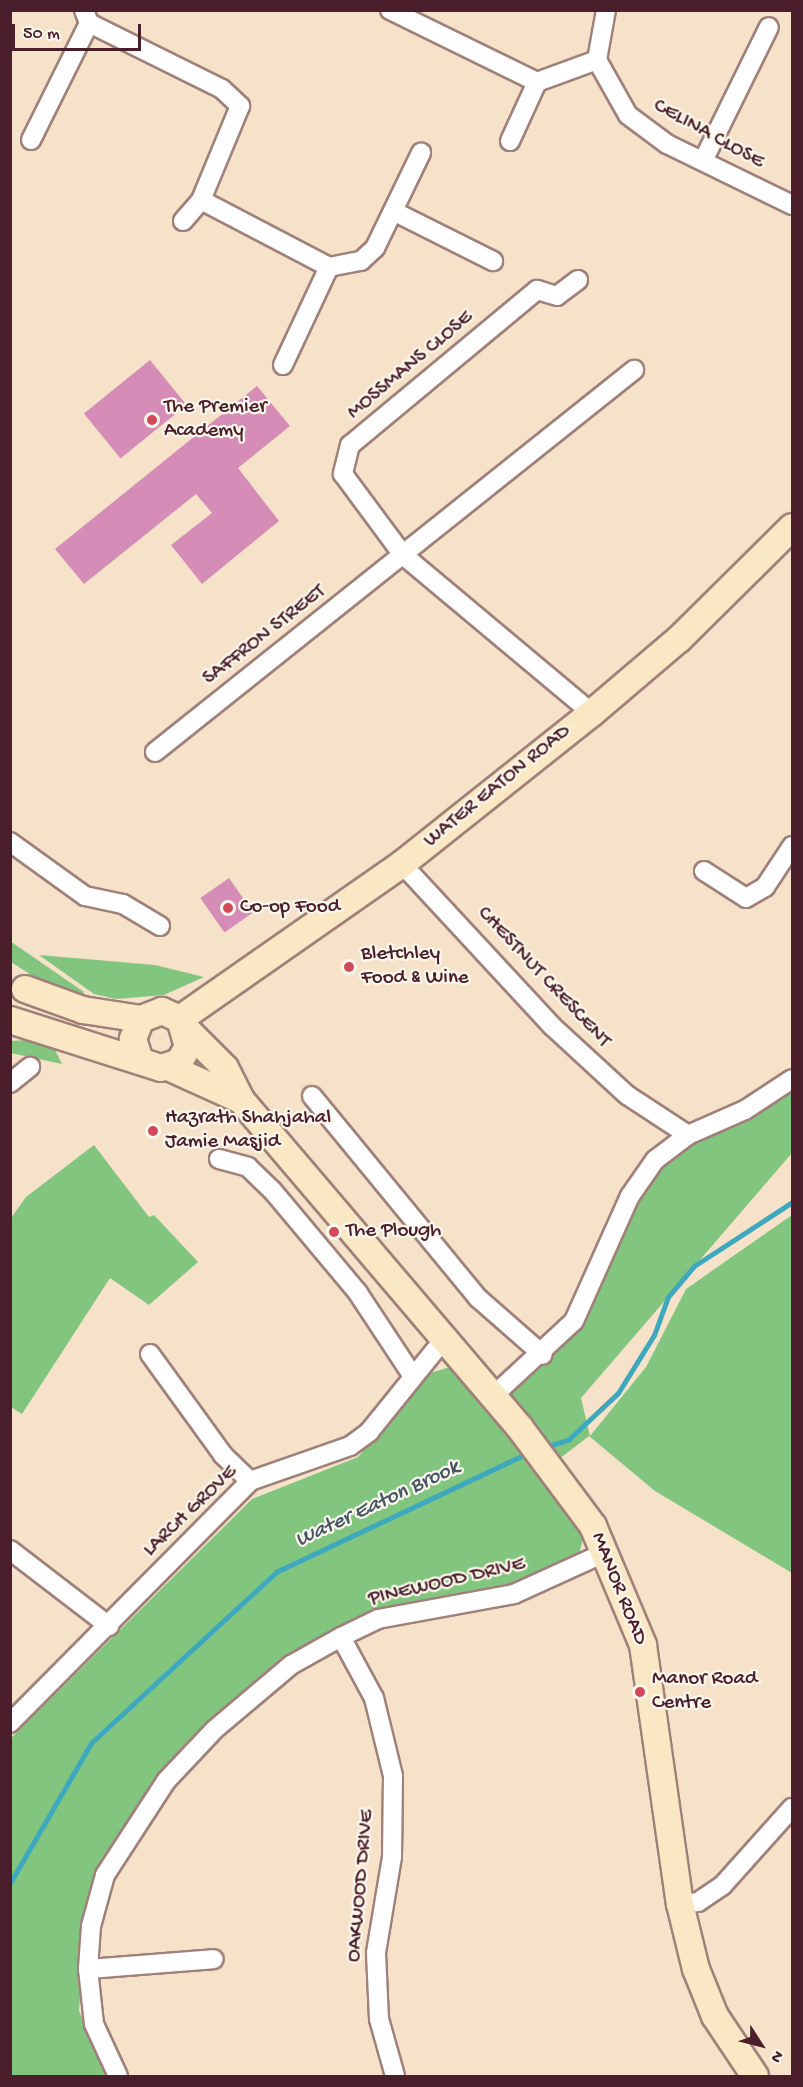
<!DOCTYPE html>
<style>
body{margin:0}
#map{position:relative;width:803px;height:2087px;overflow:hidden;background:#f6e2c9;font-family:"Gochi Hand",sans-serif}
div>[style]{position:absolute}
.green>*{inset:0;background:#82c57f}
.stream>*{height:5px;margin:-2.5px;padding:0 2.5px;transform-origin:2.5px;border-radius:2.5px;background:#3ea8be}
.building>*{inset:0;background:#d58cb7;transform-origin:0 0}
.roads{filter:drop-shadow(2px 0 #a0807a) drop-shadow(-2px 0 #a0807a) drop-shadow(0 2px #a0807a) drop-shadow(0 -2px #a0807a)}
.street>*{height:18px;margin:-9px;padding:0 9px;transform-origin:9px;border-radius:9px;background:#fff}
.secondary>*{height:26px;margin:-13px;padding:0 13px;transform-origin:13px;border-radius:13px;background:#fae7c3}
.dots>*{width:16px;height:16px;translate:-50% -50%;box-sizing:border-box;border:3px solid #fbf7ec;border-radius:50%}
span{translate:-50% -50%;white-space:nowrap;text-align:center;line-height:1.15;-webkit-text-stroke:4.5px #fbf7ec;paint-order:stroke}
.street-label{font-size:21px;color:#4a1f2b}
.poi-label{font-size:21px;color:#4a1f2b}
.left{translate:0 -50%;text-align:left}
.water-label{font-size:22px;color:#455666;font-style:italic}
.frame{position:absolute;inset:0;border:12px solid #4a1f2b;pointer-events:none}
.north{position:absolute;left:731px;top:2015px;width:60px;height:60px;-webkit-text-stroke:4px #fbf7ec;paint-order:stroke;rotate:126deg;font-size:16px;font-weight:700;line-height:24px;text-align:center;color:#4a1f2b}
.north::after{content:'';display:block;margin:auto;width:21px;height:27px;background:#4a1f2b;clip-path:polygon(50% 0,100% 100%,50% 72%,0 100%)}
.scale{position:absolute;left:12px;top:24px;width:129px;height:27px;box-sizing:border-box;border:3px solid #4a1f2b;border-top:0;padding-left:8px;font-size:18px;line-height:21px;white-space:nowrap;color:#4a1f2b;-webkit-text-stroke:4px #fbf7ec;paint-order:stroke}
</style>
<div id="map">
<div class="green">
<div style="clip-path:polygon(10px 941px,84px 992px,81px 997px,42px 982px,11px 962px)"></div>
<div style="clip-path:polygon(39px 955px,155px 965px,204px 977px,164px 995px,116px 999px,94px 994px)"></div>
<div style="clip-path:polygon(27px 1040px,53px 1046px,62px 1064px,11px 1053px,10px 1041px)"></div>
<div style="clip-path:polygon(792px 1091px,792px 1153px,581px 1398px,590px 1436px,646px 1367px,686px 1289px,792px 1215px,792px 1573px,655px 1491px,589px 1436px,550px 1466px,584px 1534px,579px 1555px,515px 1585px,372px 1610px,281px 1658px,158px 1779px,85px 1930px,79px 2011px,110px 2076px,11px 2076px,11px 1738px,252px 1499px,358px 1457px,427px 1374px,450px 1367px,490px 1415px,584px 1319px,637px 1200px,658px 1169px,692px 1141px,759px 1114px)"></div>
<div style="clip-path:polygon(94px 1145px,149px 1217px,154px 1215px,198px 1262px,149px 1305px,110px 1278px,22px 1414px,11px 1407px,11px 1218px,26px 1197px)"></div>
</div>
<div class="stream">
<div style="left:545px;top:1447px;width:25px;rotate:-18deg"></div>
<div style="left:569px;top:1439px;width:67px;rotate:-43.2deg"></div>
<div style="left:618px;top:1393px;width:68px;rotate:-58.2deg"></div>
<div style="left:654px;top:1335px;width:40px;rotate:-69.8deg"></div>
<div style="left:668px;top:1297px;width:40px;rotate:-50deg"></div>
<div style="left:694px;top:1266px;width:117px;rotate:-33.1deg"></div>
<div style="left:10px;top:1883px;width:162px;rotate:-59.9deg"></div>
<div style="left:91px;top:1743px;width:252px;rotate:-42.7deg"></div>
<div style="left:276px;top:1572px;width:281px;rotate:-25.3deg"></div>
</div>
<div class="building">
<div style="left:150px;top:360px;width:58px;height:85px;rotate:51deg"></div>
<div style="clip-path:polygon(257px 386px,290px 426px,238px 468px,279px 521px,202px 584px,171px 545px,212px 513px,196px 494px,84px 584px,55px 549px)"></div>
<div style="left:229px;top:878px;width:42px;height:35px;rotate:55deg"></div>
</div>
<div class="roads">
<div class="street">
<div style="left:84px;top:10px;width:14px;rotate:69deg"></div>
<div style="left:89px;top:23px;width:148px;rotate:26.4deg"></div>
<div style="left:222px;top:89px;width:25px;rotate:43deg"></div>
<div style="left:240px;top:106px;width:102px;rotate:112.5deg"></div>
<div style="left:201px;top:200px;width:144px;rotate:27.6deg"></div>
<div style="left:329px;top:267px;width:33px;rotate:-11deg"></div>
<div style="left:361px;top:261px;width:19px;rotate:-43deg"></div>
<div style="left:375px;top:248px;width:106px;rotate:-64.2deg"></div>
<div style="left:390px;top:10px;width:164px;rotate:26.1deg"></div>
<div style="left:537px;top:82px;width:64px;rotate:-20.1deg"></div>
<div style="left:606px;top:10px;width:51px;rotate:100.2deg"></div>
<div style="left:597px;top:60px;width:63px;rotate:60.6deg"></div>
<div style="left:628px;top:115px;width:49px;rotate:36.6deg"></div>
<div style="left:667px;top:144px;width:139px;rotate:26deg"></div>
<div style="left:31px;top:140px;width:131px;rotate:-63.6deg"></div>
<div style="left:510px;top:141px;width:65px;rotate:-65.4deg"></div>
<div style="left:703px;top:161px;width:149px;rotate:-63.8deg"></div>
<div style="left:393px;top:211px;width:112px;rotate:26.6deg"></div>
<div style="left:183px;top:221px;width:28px;rotate:-49deg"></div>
<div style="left:578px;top:280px;width:26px;rotate:143deg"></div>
<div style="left:557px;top:296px;width:21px;rotate:-163deg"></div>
<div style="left:537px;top:290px;width:243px;rotate:140.3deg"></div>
<div style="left:350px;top:445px;width:30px;rotate:104deg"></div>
<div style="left:343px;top:474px;width:101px;rotate:53.5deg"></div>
<div style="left:403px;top:555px;width:246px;rotate:39.9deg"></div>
<div style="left:283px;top:365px;width:108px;rotate:-64.9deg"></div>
<div style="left:155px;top:752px;width:613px;rotate:-38.57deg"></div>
<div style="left:10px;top:842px;width:92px;rotate:35.8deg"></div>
<div style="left:85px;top:896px;width:39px;rotate:12deg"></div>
<div style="left:123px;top:904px;width:43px;rotate:30.7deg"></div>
<div style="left:402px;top:864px;width:221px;rotate:47.2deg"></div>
<div style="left:552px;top:1026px;width:102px;rotate:42.6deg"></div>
<div style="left:627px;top:1095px;width:73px;rotate:33.3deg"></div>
<div style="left:704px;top:871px;width:50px;rotate:32.7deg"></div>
<div style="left:746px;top:898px;width:22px;rotate:-30deg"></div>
<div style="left:765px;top:887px;width:49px;rotate:-56.6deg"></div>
<div style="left:10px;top:1083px;width:26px;rotate:-39deg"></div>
<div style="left:312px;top:1096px;width:261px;rotate:50.6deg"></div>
<div style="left:478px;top:1298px;width:86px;rotate:41.2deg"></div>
<div style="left:219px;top:1159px;width:30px;rotate:15deg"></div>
<div style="left:248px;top:1167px;width:33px;rotate:44deg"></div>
<div style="left:272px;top:1190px;width:134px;rotate:50.1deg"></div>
<div style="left:358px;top:1293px;width:98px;rotate:56.6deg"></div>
<div style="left:150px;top:1354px;width:125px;rotate:54.1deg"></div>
<div style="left:223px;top:1455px;width:37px;rotate:44deg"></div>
<div style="left:493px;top:1396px;width:110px;rotate:-42.8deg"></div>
<div style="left:574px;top:1321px;width:137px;rotate:-65.9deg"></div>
<div style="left:630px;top:1196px;width:44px;rotate:-55.2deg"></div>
<div style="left:655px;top:1160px;width:41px;rotate:-37.1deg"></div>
<div style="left:688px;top:1135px;width:62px;rotate:-23.7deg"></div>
<div style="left:745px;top:1110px;width:56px;rotate:-33.4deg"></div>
<div style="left:10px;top:1550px;width:125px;rotate:37.5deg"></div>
<div style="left:341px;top:1637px;width:69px;rotate:61.6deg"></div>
<div style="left:374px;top:1698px;width:80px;rotate:76.3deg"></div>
<div style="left:393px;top:1776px;width:81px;rotate:90.7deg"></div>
<div style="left:392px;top:1857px;width:97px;rotate:99.5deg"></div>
<div style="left:376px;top:1953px;width:66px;rotate:87.4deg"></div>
<div style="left:379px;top:2019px;width:59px;rotate:74.3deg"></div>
<div style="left:10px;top:1723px;width:341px;rotate:-45.2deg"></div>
<div style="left:250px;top:1481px;width:106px;rotate:-19.3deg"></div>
<div style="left:350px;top:1446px;width:24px;rotate:-36deg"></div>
<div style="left:369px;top:1432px;width:119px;rotate:-51.1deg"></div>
<div style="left:680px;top:1904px;width:18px;rotate:-6deg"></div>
<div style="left:698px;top:1902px;width:29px;rotate:-34deg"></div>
<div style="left:722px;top:1886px;width:105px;rotate:-48.1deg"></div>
<div style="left:88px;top:1969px;width:126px;rotate:-4.5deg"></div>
<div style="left:118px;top:2076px;width:57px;rotate:-114.8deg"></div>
<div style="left:94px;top:2024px;width:55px;rotate:-96.2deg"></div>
<div style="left:88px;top:1969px;width:43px;rotate:-86deg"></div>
<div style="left:91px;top:1926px;width:53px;rotate:-74.6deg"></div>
<div style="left:105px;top:1875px;width:112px;rotate:-57deg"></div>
<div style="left:166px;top:1781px;width:70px;rotate:-46.7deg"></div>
<div style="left:214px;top:1730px;width:101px;rotate:-40.2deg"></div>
<div style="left:291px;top:1665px;width:57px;rotate:-29.2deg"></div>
<div style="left:341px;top:1637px;width:41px;rotate:-25.9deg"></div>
<div style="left:378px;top:1619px;width:138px;rotate:-10.4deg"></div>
<div style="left:514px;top:1594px;width:99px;rotate:-24.5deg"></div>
</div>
<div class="secondary">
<div style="left:25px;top:989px;width:62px;rotate:19.9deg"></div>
<div style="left:83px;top:1010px;width:59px;rotate:8.8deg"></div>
<div style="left:180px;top:1019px;width:271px;rotate:-34.9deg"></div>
<div style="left:402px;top:864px;width:243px;rotate:-38.5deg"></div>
<div style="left:592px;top:713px;width:114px;rotate:-40.4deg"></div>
<div style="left:679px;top:639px;width:159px;rotate:-44.7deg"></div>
<div style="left:10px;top:1020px;width:158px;rotate:17.6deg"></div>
<div style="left:161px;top:1068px;width:19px;rotate:-18deg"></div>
<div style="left:179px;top:1062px;width:17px;rotate:-59deg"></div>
<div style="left:188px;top:1047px;width:29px;rotate:-106deg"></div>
<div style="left:180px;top:1019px;width:20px;rotate:-156deg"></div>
<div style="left:162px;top:1011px;width:22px;rotate:159deg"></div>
<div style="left:141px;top:1019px;width:22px;rotate:112deg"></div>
<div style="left:133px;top:1039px;width:20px;rotate:72deg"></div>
<div style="left:188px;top:1031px;width:52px;rotate:45deg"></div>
<div style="left:225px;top:1068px;width:36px;rotate:63deg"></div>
<div style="left:168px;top:1067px;width:80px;rotate:24.3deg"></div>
<div style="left:241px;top:1100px;width:431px;rotate:49.6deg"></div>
<div style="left:520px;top:1428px;width:122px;rotate:53.3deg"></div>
<div style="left:593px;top:1526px;width:129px;rotate:67.2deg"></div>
<div style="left:643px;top:1645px;width:262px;rotate:81.9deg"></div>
<div style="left:680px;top:1904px;width:67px;rotate:76.2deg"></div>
<div style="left:696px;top:1969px;width:51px;rotate:68deg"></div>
<div style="left:715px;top:2016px;width:72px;rotate:56.3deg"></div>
</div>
</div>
<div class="dots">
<div style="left:152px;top:420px;background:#d1495b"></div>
<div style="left:228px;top:908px;background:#d1495b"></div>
<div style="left:349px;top:967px;background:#d1495b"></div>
<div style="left:153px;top:1131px;background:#d1495b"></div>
<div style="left:334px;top:1232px;background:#d1495b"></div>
<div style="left:640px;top:1692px;background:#d1495b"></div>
</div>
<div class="street-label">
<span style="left:708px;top:135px;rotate:29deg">CELINA CLOSE</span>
<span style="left:411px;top:366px;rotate:-40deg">MOSSMANS CLOSE</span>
<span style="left:265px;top:636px;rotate:-38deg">SAFFRON STREET</span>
<span style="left:498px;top:787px;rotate:-39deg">WATER EATON ROAD</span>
<span style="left:543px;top:978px;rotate:47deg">CHESTNUT CRESCENT</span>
<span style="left:191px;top:1512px;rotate:-44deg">LARCH GROVE</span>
<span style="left:447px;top:1583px;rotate:-13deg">PINEWOOD DRIVE</span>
<span style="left:618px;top:1589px;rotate:68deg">MANOR ROAD</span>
<span style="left:362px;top:1886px;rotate:-85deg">OAKWOOD DRIVE</span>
</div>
<div class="poi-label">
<span class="left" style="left:164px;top:420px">The Premier<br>Academy</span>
<span class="left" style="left:240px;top:908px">Co-op Food</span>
<span class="left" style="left:361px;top:967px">Bletchley<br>Food &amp; Wine</span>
<span class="left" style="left:165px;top:1131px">Hazrath Shahjahal<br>Jamie Masjid</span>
<span class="left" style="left:346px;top:1232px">The Plough</span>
<span class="left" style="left:652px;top:1692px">Manor Road<br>Centre</span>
</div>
<div class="water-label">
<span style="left:378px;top:1505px;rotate:-25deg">Water Eaton Brook</span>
</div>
<div class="frame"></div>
<div class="north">N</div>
<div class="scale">50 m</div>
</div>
